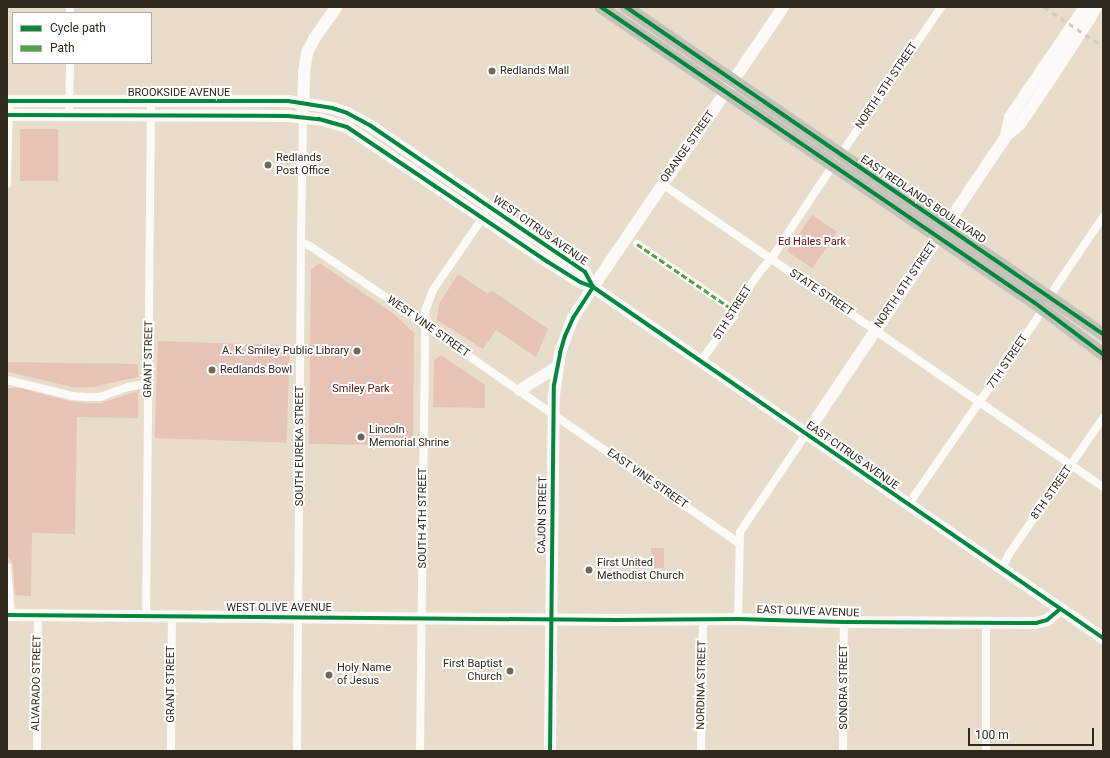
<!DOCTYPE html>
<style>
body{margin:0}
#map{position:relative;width:1110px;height:758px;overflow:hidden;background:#e8dccb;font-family:Roboto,sans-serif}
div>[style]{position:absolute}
.green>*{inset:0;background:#e7c2b6;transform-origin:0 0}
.street>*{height:8px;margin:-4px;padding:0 4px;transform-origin:4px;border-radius:4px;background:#fcfaf7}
.secondary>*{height:12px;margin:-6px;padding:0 6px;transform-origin:6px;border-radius:6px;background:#fcfaf7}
.primary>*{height:13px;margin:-6.5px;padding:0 6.5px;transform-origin:6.5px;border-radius:6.5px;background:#c4c1b6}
.rail>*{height:2.5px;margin-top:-1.25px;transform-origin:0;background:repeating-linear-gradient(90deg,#d0cdc8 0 5px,transparent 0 10px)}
.quiet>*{height:3px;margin-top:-1.5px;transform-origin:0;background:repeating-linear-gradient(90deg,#52a341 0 6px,transparent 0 9px)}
.cycleway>*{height:4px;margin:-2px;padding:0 2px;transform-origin:2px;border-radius:2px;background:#00873e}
.dots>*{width:11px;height:11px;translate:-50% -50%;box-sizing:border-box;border:2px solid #fff;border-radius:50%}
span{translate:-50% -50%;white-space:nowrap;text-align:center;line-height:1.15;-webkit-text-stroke:4px #fff;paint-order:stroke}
.poi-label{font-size:11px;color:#32291d}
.left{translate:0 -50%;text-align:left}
.right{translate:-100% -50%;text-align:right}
.street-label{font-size:11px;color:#32291d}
.park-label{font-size:11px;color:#60110f}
.frame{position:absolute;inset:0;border:8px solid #32291d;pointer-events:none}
.legend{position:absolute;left:12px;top:12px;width:140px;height:52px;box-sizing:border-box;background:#fff;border:1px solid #ada9a5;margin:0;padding:5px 7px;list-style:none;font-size:12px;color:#32291d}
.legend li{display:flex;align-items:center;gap:8px;height:20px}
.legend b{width:20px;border:1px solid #ada9a5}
.scale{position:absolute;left:968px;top:728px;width:126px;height:18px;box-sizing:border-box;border:2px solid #32291d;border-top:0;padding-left:5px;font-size:12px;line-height:14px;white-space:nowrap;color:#32291d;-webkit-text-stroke:3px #fff;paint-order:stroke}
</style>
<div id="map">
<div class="green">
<div style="left:20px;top:129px;width:38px;height:52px"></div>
<div style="left:812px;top:215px;width:30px;height:44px;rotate:34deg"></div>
<div style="clip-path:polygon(318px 264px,321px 264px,395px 315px,414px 333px,413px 445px,309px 444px,311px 270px)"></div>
<div style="clip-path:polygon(458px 274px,488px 294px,491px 290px,548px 329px,536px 357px,496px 330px,483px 349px,437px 320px,439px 304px)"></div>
<div style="left:158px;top:341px;width:132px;height:97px;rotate:2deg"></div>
<div style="clip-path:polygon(442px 356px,485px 385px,485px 408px,433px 407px,434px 361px,438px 357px)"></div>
<div style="clip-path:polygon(7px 362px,138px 364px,138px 377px,93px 387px,72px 387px,9px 372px,7px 369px)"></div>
<div style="clip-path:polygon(7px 388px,21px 388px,64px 400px,87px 403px,101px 403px,138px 391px,138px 418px,77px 417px,75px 534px,32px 533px,31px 596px,15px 595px,13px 564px,7px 554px)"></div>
<div style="clip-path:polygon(651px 548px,664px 548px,664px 568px,654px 568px,654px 555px,651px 554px)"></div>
</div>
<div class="street">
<div style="left:70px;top:13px;width:6px;rotate:-90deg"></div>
<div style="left:69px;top:115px;width:52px;rotate:-88.9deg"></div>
<div style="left:7px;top:184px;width:83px;rotate:-88.6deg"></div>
<div style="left:662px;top:184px;width:535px;rotate:34.49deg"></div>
<div style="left:301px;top:242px;width:10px;rotate:24deg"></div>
<div style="left:310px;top:246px;width:115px;rotate:34deg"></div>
<div style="left:405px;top:310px;width:24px;rotate:38deg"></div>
<div style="left:424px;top:325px;width:384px;rotate:34.7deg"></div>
<div style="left:637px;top:244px;width:119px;rotate:34.4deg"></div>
<div style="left:700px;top:362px;width:57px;rotate:-53.5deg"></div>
<div style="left:734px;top:316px;width:11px;rotate:-80deg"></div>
<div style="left:736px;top:305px;width:44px;rotate:-54.2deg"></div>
<div style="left:762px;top:269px;width:13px;rotate:-48deg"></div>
<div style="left:771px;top:259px;width:80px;rotate:-56.7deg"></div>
<div style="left:815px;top:192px;width:224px;rotate:-55.7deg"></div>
<div style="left:7px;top:380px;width:67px;rotate:13.8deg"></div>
<div style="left:72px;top:396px;width:14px;rotate:4deg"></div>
<div style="left:86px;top:397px;width:14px"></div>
<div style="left:100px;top:397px;width:30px;rotate:-20deg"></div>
<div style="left:128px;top:387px;width:21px;rotate:-11deg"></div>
<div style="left:908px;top:505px;width:225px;rotate:-55.3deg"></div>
<div style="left:1036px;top:320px;width:37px;rotate:-59deg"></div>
<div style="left:1055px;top:288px;width:86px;rotate:-55.9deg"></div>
<div style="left:7px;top:567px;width:48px;rotate:85.2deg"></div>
<div style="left:1002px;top:569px;width:17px;rotate:-65deg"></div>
<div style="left:1009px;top:554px;width:165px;rotate:-55.3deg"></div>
<div style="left:146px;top:616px;width:514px;rotate:-89.44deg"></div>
<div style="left:738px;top:619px;width:87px;rotate:-88.7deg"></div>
<div style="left:740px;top:532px;width:118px;rotate:-56deg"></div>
<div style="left:37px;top:751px;width:136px;rotate:-89.6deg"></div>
<div style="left:171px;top:751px;width:135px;rotate:-89.6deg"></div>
<div style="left:297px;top:751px;width:509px;rotate:-89.55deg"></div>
<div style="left:301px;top:242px;width:126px;rotate:-89.1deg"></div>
<div style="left:420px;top:751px;width:440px;rotate:-89.3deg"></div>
<div style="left:425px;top:311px;width:22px;rotate:-69deg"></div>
<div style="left:433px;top:290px;width:101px;rotate:-55.5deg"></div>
<div style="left:701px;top:751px;width:131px;rotate:-89.1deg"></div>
<div style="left:843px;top:751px;width:129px;rotate:-89.6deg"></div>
<div style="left:986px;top:751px;width:128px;rotate:-90deg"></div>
</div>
<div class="secondary">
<div style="left:7px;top:101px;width:281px"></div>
<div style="left:288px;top:101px;width:45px;rotate:9deg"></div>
<div style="left:332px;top:108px;width:16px;rotate:18deg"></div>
<div style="left:347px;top:113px;width:27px;rotate:28deg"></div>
<div style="left:371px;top:126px;width:259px;rotate:34.3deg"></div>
<div style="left:585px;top:272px;width:17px;rotate:62deg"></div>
<div style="left:303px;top:109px;width:37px;rotate:-88deg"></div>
<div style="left:304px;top:72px;width:19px;rotate:-81deg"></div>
<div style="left:307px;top:53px;width:16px;rotate:-63deg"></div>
<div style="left:314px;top:39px;width:39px;rotate:-55deg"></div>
<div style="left:7px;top:115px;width:281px;rotate:0.2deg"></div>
<div style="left:288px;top:116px;width:31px;rotate:6deg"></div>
<div style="left:319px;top:119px;width:29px;rotate:16deg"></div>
<div style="left:347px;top:127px;width:242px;rotate:33.9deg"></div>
<div style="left:548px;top:262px;width:38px;rotate:32deg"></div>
<div style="left:580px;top:282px;width:14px;rotate:21deg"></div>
<div style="left:593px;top:287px;width:619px;rotate:34.54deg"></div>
<div style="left:1006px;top:136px;width:19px;rotate:-78deg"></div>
<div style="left:1010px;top:117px;width:133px;rotate:-55.7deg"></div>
<div style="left:520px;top:390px;width:44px;rotate:-31.9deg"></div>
<div style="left:806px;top:434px;width:359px;rotate:-56.1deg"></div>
<div style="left:1006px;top:136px;width:18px;rotate:-41deg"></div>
<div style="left:1020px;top:124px;width:55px;rotate:-56deg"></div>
<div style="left:1051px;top:78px;width:72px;rotate:-57deg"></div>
<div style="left:1090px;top:18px;width:13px;rotate:-61deg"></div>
<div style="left:7px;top:615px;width:610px;rotate:0.47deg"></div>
<div style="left:617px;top:620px;width:121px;rotate:-0.5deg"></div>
<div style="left:738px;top:619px;width:106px;rotate:1.6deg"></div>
<div style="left:844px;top:622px;width:192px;rotate:0.3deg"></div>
<div style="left:1036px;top:623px;width:11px;rotate:-15deg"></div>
<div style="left:1047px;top:620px;width:17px;rotate:-40deg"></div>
<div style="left:550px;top:751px;width:356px;rotate:-89.4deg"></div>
<div style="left:554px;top:395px;width:42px;rotate:-81.9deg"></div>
<div style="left:560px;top:353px;width:37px;rotate:-70deg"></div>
<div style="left:573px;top:318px;width:37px;rotate:-57deg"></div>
<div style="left:593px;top:287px;width:338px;rotate:-55.8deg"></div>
</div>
<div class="primary">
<div style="left:601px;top:7px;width:525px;rotate:34.3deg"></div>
<div style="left:1035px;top:303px;width:85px;rotate:36.9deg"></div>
<div style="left:626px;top:7px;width:578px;rotate:34.43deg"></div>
</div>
<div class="rail">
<div style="left:1044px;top:7px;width:71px;rotate:33.5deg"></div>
</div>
<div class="quiet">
<div style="left:637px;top:244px;width:119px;rotate:34.4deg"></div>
</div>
<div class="cycleway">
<div style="left:601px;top:7px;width:525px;rotate:34.3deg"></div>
<div style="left:1035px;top:303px;width:85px;rotate:36.9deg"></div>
<div style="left:626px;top:7px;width:578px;rotate:34.43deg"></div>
<div style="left:7px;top:101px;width:281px"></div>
<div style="left:288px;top:101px;width:45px;rotate:9deg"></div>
<div style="left:332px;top:108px;width:16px;rotate:18deg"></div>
<div style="left:347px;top:113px;width:27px;rotate:28deg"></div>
<div style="left:371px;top:126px;width:259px;rotate:34.3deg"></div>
<div style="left:585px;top:272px;width:17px;rotate:62deg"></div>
<div style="left:7px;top:115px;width:281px;rotate:0.2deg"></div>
<div style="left:288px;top:116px;width:31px;rotate:6deg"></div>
<div style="left:319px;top:119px;width:29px;rotate:16deg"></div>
<div style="left:347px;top:127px;width:242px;rotate:33.9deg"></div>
<div style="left:548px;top:262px;width:38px;rotate:32deg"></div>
<div style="left:580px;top:282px;width:14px;rotate:21deg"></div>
<div style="left:593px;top:287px;width:619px;rotate:34.54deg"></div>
<div style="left:7px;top:615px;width:610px;rotate:0.47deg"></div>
<div style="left:617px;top:620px;width:121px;rotate:-0.5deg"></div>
<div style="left:738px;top:619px;width:106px;rotate:1.6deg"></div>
<div style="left:844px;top:622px;width:192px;rotate:0.3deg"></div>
<div style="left:1036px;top:623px;width:11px;rotate:-15deg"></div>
<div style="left:1047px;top:620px;width:17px;rotate:-40deg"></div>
<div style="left:550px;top:751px;width:366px;rotate:-89.4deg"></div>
<div style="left:554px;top:385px;width:33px;rotate:-79deg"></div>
<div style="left:560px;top:353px;width:18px;rotate:-74deg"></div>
<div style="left:565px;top:336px;width:20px;rotate:-66deg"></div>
<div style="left:573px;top:318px;width:37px;rotate:-57deg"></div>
</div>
<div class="dots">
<div style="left:492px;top:71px;background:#72685a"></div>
<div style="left:268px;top:165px;background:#72685a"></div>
<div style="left:357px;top:351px;background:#72685a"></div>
<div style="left:212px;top:370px;background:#72685a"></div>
<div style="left:361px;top:437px;background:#72685a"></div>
<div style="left:589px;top:570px;background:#72685a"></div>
<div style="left:510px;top:671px;background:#72685a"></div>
<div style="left:329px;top:675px;background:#72685a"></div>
</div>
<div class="poi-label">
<span class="left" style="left:500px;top:71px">Redlands Mall</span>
<span class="left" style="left:276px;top:165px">Redlands<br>Post Office</span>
<span class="right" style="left:349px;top:351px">A. K. Smiley Public Library</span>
<span class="left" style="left:220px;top:370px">Redlands Bowl</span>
<span class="left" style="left:369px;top:437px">Lincoln<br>Memorial Shrine</span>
<span class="left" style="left:597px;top:570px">First United<br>Methodist Church</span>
<span class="right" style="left:502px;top:671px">First Baptist<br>Church</span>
<span class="left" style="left:337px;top:675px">Holy Name<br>of Jesus</span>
</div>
<div class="street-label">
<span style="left:887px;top:86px;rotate:-56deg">NORTH 5TH STREET</span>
<span style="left:179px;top:93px">BROOKSIDE AVENUE</span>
<span style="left:688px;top:147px;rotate:-55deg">ORANGE STREET</span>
<span style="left:923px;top:200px;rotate:34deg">EAST REDLANDS BOULEVARD</span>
<span style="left:540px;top:231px;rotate:35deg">WEST CITRUS AVENUE</span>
<span style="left:906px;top:285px;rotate:-56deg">NORTH 6TH STREET</span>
<span style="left:821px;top:293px;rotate:34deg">STATE STREET</span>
<span style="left:733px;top:313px;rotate:-58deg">5TH STREET</span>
<span style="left:428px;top:327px;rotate:35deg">WEST VINE STREET</span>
<span style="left:149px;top:359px;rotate:-89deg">GRANT STREET</span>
<span style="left:1008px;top:362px;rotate:-56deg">7TH STREET</span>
<span style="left:300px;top:446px;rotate:-90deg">SOUTH EUREKA STREET</span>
<span style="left:852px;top:456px;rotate:35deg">EAST CITRUS AVENUE</span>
<span style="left:647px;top:479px;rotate:35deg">EAST VINE STREET</span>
<span style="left:1052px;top:493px;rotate:-55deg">8TH STREET</span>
<span style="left:543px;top:515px;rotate:-89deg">CAJON STREET</span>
<span style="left:423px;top:518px;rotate:-90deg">SOUTH 4TH STREET</span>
<span style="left:279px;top:608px">WEST OLIVE AVENUE</span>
<span style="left:808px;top:612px;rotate:2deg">EAST OLIVE AVENUE</span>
<span style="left:37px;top:683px;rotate:-89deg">ALVARADO STREET</span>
<span style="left:171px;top:684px;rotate:-90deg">GRANT STREET</span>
<span style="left:702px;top:685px;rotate:-89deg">NORDINA STREET</span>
<span style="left:844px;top:687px;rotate:-90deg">SONORA STREET</span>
</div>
<div class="park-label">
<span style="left:812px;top:242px">Ed Hales Park</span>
<span style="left:361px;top:389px">Smiley Park</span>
</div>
<div class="frame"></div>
<ul class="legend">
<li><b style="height:5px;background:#00873e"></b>Cycle path</li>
<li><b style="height:5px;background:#52a341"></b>Path</li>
</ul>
<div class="scale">100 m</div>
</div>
